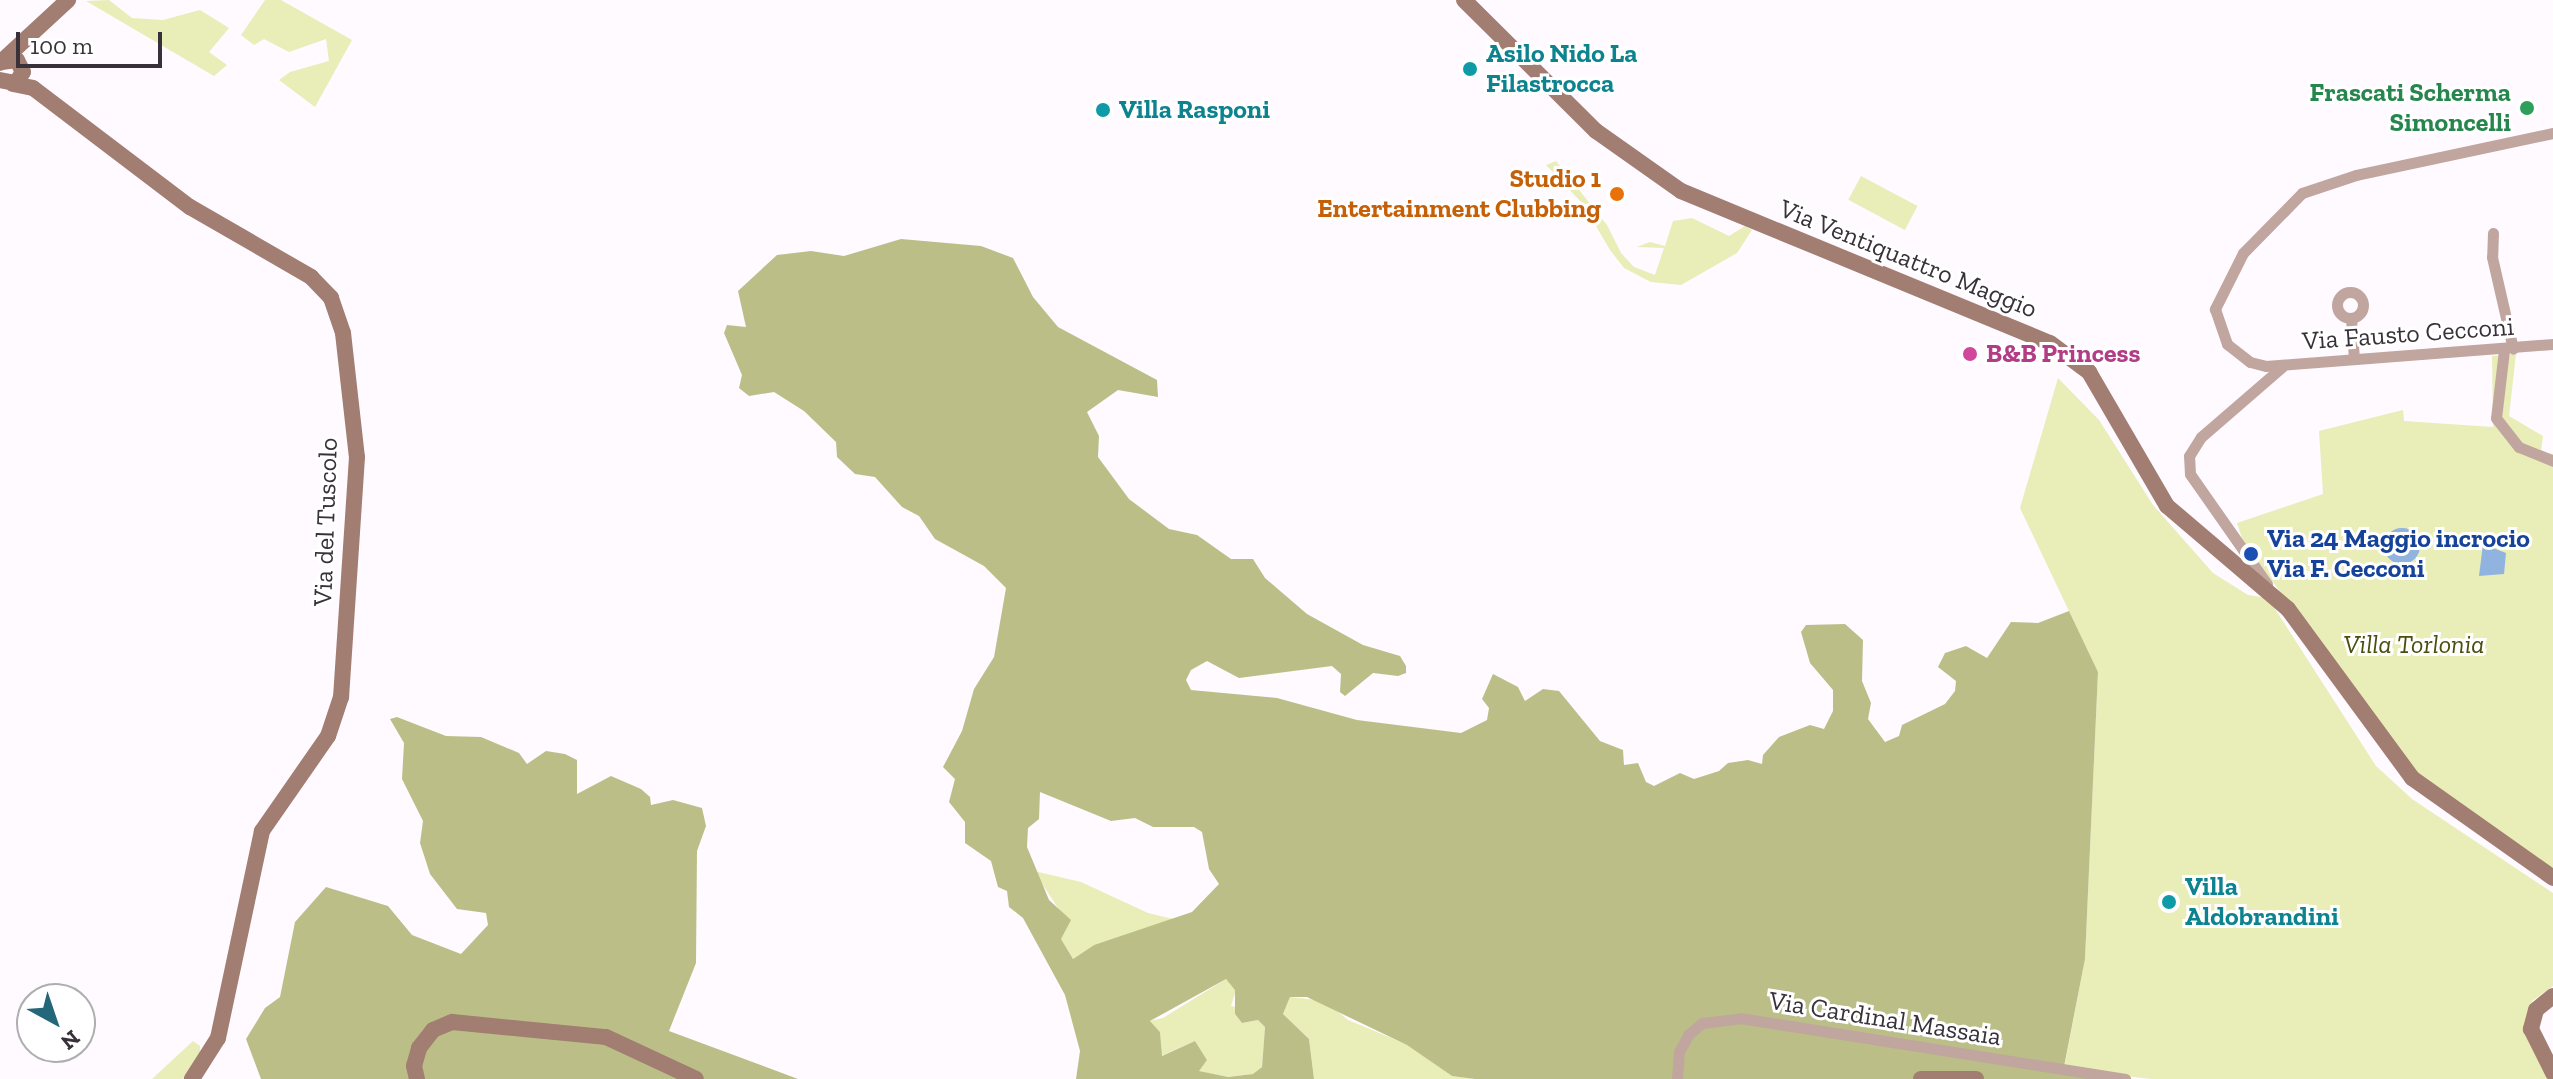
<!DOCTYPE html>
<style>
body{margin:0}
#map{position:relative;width:2553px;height:1079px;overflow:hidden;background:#fefaff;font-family:"Zilla Slab",serif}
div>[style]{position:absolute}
.green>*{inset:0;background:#e9edb8;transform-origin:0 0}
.forest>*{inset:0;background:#bbbf87}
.water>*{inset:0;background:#91b3df}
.round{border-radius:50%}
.street>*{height:11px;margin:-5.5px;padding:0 5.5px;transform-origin:5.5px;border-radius:5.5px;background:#c0a69e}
.street>.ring{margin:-5.5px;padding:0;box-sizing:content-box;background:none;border:11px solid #c0a69e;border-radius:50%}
.secondary>*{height:16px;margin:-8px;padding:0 8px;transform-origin:8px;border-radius:8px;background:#a27d71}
.dots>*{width:22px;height:22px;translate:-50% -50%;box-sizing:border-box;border:4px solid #fff;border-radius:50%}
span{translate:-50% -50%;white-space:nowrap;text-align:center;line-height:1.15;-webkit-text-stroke:6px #fff;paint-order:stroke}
.culture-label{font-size:26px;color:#0d838f;font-weight:700}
.left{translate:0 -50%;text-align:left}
.leisure-label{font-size:26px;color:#27864d;font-weight:700}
.right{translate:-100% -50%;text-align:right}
.food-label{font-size:26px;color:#c56008;font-weight:700}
.street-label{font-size:26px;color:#39313a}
.hotel-label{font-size:26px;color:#b23c85;font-weight:700}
.transit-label{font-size:26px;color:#164399;font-weight:700}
.park-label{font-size:26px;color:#4c4e0c;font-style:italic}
.north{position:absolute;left:16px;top:983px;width:80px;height:80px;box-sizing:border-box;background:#fff;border:2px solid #b0adb0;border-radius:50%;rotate:140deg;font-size:22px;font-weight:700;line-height:32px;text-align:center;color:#39313a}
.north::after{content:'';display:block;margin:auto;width:28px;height:36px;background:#24667a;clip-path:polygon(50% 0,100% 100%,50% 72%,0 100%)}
.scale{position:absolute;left:16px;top:32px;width:146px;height:36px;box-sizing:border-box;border:4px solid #39313a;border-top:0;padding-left:10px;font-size:24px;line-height:28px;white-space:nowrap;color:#39313a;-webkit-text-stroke:6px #fff;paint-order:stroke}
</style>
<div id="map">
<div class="green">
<div style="clip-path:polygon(109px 0,132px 18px,163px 20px,200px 10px,229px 28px,209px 52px,227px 65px,214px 76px,86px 1px)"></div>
<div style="clip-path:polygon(265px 0,281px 0,352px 40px,315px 107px,279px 80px,290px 72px,329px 61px,326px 39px,289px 52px,264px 39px,254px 45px,241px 35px)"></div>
<div style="clip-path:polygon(1556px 161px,1607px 225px,1621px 253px,1634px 267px,1655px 275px,1664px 248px,1637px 247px,1650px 242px,1665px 246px,1673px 221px,1692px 218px,1729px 236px,1745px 226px,1752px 230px,1737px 253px,1681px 285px,1651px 282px,1624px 268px,1610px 250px,1583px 204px,1546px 165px)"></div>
<div style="left:1861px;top:176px;width:64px;height:27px;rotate:28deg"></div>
<div style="clip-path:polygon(2516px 354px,2509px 416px,2543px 436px,2541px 452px,2553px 454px,2553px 870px,2415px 777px,2243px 541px,2237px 523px,2323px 494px,2319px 431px,2403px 410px,2404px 421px,2493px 427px,2492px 356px)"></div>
<div style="clip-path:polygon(2058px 378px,2099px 420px,2153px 505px,2213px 573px,2248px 595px,2268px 598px,2376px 766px,2412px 799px,2553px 893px,2553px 986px,2532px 1001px,2524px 1032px,2550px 1079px,2151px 1079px,2064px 1069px,2085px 959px,2098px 672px,2020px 508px)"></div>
<div style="clip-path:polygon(1034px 871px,1081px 882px,1148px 913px,1177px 920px,1094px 945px,1073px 959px,1061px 939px,1060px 911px)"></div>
<div style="clip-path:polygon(1226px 979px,1236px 990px,1231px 1006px,1237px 1007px,1235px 1014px,1242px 1023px,1258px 1020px,1265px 1027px,1262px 1067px,1254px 1074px,1227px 1077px,1198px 1071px,1207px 1060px,1195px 1041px,1161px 1056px,1160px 1032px,1150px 1021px,1163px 1018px)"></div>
<div style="clip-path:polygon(1290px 997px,1325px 1001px,1348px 1020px,1408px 1045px,1452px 1076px,1475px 1079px,1314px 1079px,1309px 1039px,1283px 1014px)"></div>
<div style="clip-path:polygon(193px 1041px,200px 1046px,201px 1060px,182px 1079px,152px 1079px)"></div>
</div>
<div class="forest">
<div style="clip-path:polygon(evenodd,901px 239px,981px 246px,1013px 258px,1033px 297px,1058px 327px,1157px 380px,1158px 397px,1118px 390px,1087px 412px,1099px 436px,1098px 457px,1129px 499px,1169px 529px,1197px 535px,1231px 559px,1253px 559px,1265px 578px,1307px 614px,1363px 645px,1400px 656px,1406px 666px,1406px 673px,1398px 676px,1373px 673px,1345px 696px,1340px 692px,1341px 674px,1332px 666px,1239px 678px,1207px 661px,1191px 670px,1186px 680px,1191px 690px,1277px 698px,1357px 720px,1461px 733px,1487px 720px,1489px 708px,1482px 699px,1493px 674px,1518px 687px,1525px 701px,1543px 689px,1559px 691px,1600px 741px,1623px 750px,1624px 765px,1638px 763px,1646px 782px,1654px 786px,1680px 773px,1694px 779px,1719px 771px,1728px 763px,1748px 760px,1762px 764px,1763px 755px,1779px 737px,1810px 725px,1824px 729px,1833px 711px,1833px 690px,1810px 663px,1801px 632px,1806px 625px,1845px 624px,1863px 640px,1862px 681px,1871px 703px,1868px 719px,1885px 742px,1899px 736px,1902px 725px,1945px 704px,1955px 691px,1956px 681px,1938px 667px,1945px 653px,1966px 646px,1987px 658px,2011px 622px,2038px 623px,2069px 611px,2098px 672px,2085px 959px,2063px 1072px,2093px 1079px,1475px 1079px,1452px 1076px,1407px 1045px,1307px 997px,1290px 997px,1283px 1014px,1309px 1039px,1314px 1079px,1076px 1079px,1080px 1051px,1065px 995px,1023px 918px,1009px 907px,1007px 891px,998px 887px,991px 861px,965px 843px,965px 822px,949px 802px,955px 779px,943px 767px,962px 731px,974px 689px,994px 657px,1006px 588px,984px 566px,935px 539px,919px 516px,902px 507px,875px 477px,855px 474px,837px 457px,836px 442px,804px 411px,774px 392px,749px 396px,739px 388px,742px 375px,724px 333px,727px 325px,746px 327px,738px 291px,777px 255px,811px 251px,844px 256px,901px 239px,1040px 792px,1111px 821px,1135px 818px,1153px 827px,1194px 827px,1202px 832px,1209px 869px,1219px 884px,1192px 912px,1094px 945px,1073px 959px,1061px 939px,1071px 920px,1049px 900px,1027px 847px,1028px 828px,1039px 819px,1040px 792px,901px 239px,1226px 979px,1235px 990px,1235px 1014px,1242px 1023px,1258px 1020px,1265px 1027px,1262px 1067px,1253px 1074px,1228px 1077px,1199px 1071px,1207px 1060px,1195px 1041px,1162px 1056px,1160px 1032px,1150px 1021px,1226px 979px)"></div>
<div style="clip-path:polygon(397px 717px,446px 736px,481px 737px,519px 753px,527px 764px,546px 751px,565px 754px,577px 760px,577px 794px,611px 776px,641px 789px,650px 797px,651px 805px,673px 800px,702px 808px,706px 826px,697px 851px,696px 963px,669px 1031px,798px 1079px,261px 1079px,246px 1039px,265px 1008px,280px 997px,295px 922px,326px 887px,388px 906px,412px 935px,461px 954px,488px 925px,486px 913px,457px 909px,430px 874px,420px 843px,423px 821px,402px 779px,404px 743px,390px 719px)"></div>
</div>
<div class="water">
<div class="round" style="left:2384px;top:528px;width:36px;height:36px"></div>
<div style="clip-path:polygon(2483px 544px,2506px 553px,2504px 574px,2479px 576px)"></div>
</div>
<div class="street">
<div style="left:2553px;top:133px;width:201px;rotate:168deg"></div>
<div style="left:2356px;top:175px;width:57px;rotate:161.6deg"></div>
<div style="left:2302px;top:193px;width:84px;rotate:134.5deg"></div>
<div style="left:2243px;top:253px;width:63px;rotate:116.6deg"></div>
<div style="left:2215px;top:309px;width:37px;rotate:71deg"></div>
<div style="left:2227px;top:344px;width:29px;rotate:38deg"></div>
<div style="left:2250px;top:362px;width:16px;rotate:14deg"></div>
<div style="left:2266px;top:366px;width:288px;rotate:-4.4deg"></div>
<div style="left:2493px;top:233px;width:24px;rotate:92deg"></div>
<div style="left:2492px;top:257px;width:94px;rotate:77.1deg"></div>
<div class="ring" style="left:2337px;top:292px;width:15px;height:15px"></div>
<div style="left:2351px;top:318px;width:41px;rotate:85.8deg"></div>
<div style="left:2504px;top:350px;width:68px;rotate:96.7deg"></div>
<div style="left:2496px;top:418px;width:37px;rotate:52deg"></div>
<div style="left:2519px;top:447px;width:37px;rotate:22deg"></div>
<div style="left:2267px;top:584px;width:134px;rotate:-125deg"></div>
<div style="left:2190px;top:474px;width:18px;rotate:-93deg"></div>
<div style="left:2189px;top:456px;width:22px;rotate:-58deg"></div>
<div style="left:2201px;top:437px;width:108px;rotate:-40.9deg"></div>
<div style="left:1677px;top:1079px;width:27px;rotate:-86deg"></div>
<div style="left:1679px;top:1052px;width:19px;rotate:-62deg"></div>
<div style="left:1688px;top:1035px;width:18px;rotate:-41deg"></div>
<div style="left:1702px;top:1023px;width:38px;rotate:-7deg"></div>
<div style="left:1740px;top:1018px;width:390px;rotate:9deg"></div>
</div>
<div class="secondary">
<div style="left:1464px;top:0;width:186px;rotate:44.8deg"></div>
<div style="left:1596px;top:131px;width:104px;rotate:35.2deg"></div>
<div style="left:1681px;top:191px;width:399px;rotate:22.4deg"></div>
<div style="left:2050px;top:343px;width:49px;rotate:36.6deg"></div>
<div style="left:2089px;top:372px;width:155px;rotate:59.8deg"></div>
<div style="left:2167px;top:506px;width:159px;rotate:40.4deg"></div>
<div style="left:2288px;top:609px;width:210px;rotate:53.7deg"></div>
<div style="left:2412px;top:778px;width:173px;rotate:35.3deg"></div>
<div style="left:0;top:63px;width:93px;rotate:-42.8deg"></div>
<div style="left:0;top:80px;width:16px;rotate:11deg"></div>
<div style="left:16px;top:83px;width:13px;rotate:-58deg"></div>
<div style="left:23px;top:72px;width:13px;rotate:-117deg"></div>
<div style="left:17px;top:60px;width:16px;rotate:173deg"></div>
<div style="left:13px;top:84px;width:20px;rotate:11deg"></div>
<div style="left:33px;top:88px;width:197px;rotate:37.2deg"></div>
<div style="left:190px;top:207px;width:140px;rotate:30deg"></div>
<div style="left:311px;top:277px;width:29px;rotate:46deg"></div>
<div style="left:331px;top:298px;width:37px;rotate:71deg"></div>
<div style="left:343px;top:333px;width:125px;rotate:83.6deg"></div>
<div style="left:357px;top:457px;width:241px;rotate:93.8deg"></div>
<div style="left:341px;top:697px;width:41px;rotate:108.4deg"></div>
<div style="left:328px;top:736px;width:116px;rotate:124.8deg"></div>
<div style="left:262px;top:831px;width:212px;rotate:102deg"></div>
<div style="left:218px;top:1038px;width:49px;rotate:122.4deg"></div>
<div style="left:2553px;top:996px;width:22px;rotate:141deg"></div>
<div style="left:2536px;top:1010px;width:20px;rotate:105deg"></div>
<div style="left:2531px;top:1029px;width:49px;rotate:63.4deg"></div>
<div style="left:417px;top:1079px;width:13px;rotate:-103deg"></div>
<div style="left:414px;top:1066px;width:19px;rotate:-74deg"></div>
<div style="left:419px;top:1048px;width:23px;rotate:-52deg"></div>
<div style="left:433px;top:1030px;width:21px;rotate:-23deg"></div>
<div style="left:452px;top:1022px;width:155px;rotate:5.6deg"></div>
<div style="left:606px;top:1037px;width:99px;rotate:25deg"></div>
<div style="left:1921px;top:1079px;width:55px"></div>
</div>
<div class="dots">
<div style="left:1470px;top:69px;background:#0f9aa8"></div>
<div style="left:2527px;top:108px;background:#2e9e5b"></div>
<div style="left:1103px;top:110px;background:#0f9aa8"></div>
<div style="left:1617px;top:194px;background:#e8710a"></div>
<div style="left:1970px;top:354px;background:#d1479c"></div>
<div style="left:2251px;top:554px;background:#1a4fb4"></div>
<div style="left:2169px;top:902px;background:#0f9aa8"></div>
</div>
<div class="culture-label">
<span class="left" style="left:1486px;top:69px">Asilo Nido La<br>Filastrocca</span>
<span class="left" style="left:1119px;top:110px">Villa Rasponi</span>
<span class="left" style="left:2185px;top:902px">Villa<br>Aldobrandini</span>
</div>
<div class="leisure-label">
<span class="right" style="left:2511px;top:108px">Frascati Scherma<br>Simoncelli</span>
</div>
<div class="food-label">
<span class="right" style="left:1601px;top:194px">Studio 1<br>Entertainment Clubbing</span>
</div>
<div class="street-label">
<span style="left:1908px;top:259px;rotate:22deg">Via Ventiquattro Maggio</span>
<span style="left:2408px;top:334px;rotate:-4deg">Via Fausto Cecconi</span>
<span style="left:326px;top:522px;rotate:-88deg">Via del Tuscolo</span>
<span style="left:1885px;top:1019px;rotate:9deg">Via Cardinal Massaia</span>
</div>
<div class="hotel-label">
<span class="left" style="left:1986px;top:354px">B&amp;B Princess</span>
</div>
<div class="transit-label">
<span class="left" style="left:2267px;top:554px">Via 24 Maggio incrocio<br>Via F. Cecconi</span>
</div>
<div class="park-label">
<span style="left:2414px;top:645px">Villa Torlonia</span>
</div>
<div class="north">N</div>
<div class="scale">100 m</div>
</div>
